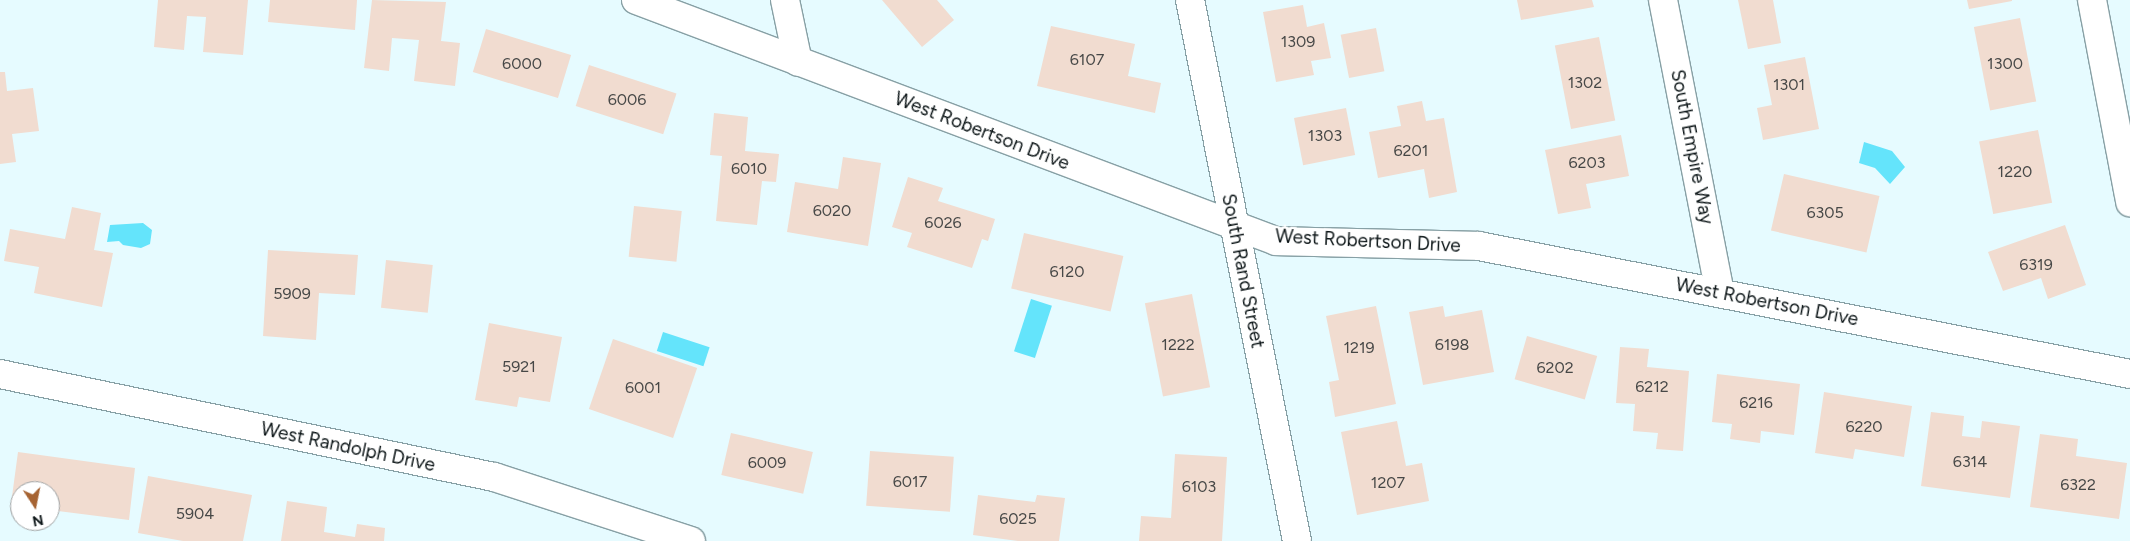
<!DOCTYPE html>
<style>
body{margin:0}
#map{position:relative;width:2130px;height:541px;overflow:hidden;background:#e6fbff;font-family:Figtree,sans-serif}
div>[style]{position:absolute}
.water>*{inset:0;background:#64e4fb;transform-origin:0 0}
.building>*{inset:0;background:#f1dcd0;transform-origin:0 0}
.roads{filter:drop-shadow(1px 0 #87a0a5) drop-shadow(-1px 0 #87a0a5) drop-shadow(0 1px #87a0a5) drop-shadow(0 -1px #87a0a5)}
.minor>*{height:28px;margin:-14px;padding:0 14px;transform-origin:14px;border-radius:14px;background:#fff}
span{translate:-50% -50%;white-space:nowrap;text-align:center;line-height:1.15;-webkit-text-stroke:4.5px #fff;paint-order:stroke}
.number-label{font-size:16px;color:#474847}
.number-label span{-webkit-text-stroke-width:0}
.street-label{font-size:19px;color:#0e1719}
.north{position:absolute;left:10px;top:481px;width:50px;height:50px;box-sizing:border-box;background:#fff;border:1px solid #9fa2a3;border-radius:50%;rotate:169deg;font-size:14px;font-weight:700;line-height:20px;text-align:center;color:#0e1719}
.north::after{content:'';display:block;margin:auto;width:18px;height:22px;background:#a66332;clip-path:polygon(50% 0,100% 100%,50% 72%,0 100%)}
</style>
<div id="map">
<div class="water">
<div style="clip-path:polygon(1864px 142px,1892px 151px,1905px 167px,1890px 184px,1875px 168px,1859px 163px)"></div>
<div style="clip-path:polygon(143px 223px,152px 230px,150px 244px,141px 248px,123px 245px,119px 241px,107px 242px,110px 225px)"></div>
<div style="left:1031px;top:299px;width:22px;height:55px;rotate:18deg"></div>
<div style="left:663px;top:332px;width:49px;height:20px;rotate:18deg"></div>
</div>
<div class="building">
<div style="clip-path:polygon(158px 0,248px 0,243px 55px,203px 52px,206px 17px,187px 16px,184px 50px,154px 47px)"></div>
<div style="clip-path:polygon(270px 0,357px 0,355px 30px,268px 22px)"></div>
<div style="clip-path:polygon(372px 0,446px 2px,441px 41px,460px 43px,455px 86px,414px 81px,419px 40px,392px 38px,389px 71px,364px 68px)"></div>
<div style="clip-path:polygon(882px 0,937px 0,954px 20px,922px 47px)"></div>
<div style="clip-path:polygon(1517px 0,1592px 0,1594px 7px,1521px 20px)"></div>
<div style="clip-path:polygon(1738px 0,1773px 0,1781px 43px,1748px 49px)"></div>
<div style="clip-path:polygon(1967px 0,2012px 0,2012px 1px,1969px 9px)"></div>
<div style="clip-path:polygon(1303px 5px,1307px 27px,1324px 23px,1331px 58px,1311px 61px,1314px 75px,1276px 82px,1263px 12px)"></div>
<div style="left:2020px;top:18px;width:85px;height:47px;rotate:79deg"></div>
<div style="clip-path:polygon(1051px 26px,1135px 44px,1128px 76px,1161px 83px,1155px 113px,1037px 86px)"></div>
<div style="left:1376px;top:28px;width:44px;height:36px;rotate:79deg"></div>
<div style="left:486px;top:29px;width:89px;height:45px;rotate:17deg"></div>
<div style="left:1599px;top:37px;width:85px;height:45px;rotate:79deg"></div>
<div style="clip-path:polygon(1805px 57px,1819px 129px,1763px 140px,1757px 108px,1772px 105px,1764px 65px)"></div>
<div style="left:589px;top:65px;width:92px;height:43px;rotate:18deg"></div>
<div style="clip-path:polygon(0 72px,5px 72px,7px 91px,33px 88px,39px 131px,12px 134px,16px 162px,0 164px)"></div>
<div style="clip-path:polygon(1422px 101px,1426px 121px,1444px 118px,1457px 192px,1429px 198px,1424px 169px,1378px 178px,1369px 132px,1401px 126px,1397px 106px)"></div>
<div style="left:1346px;top:108px;width:48px;height:53px;rotate:79deg"></div>
<div style="clip-path:polygon(714px 113px,748px 117px,745px 151px,779px 154px,776px 182px,762px 181px,757px 225px,716px 221px,722px 156px,710px 155px)"></div>
<div style="left:2038px;top:130px;width:74px;height:60px;rotate:79deg"></div>
<div style="clip-path:polygon(1621px 135px,1629px 176px,1586px 184px,1591px 208px,1558px 214px,1545px 150px)"></div>
<div style="clip-path:polygon(843px 157px,881px 163px,868px 246px,787px 232px,795px 182px,838px 189px)"></div>
<div style="left:1784px;top:174px;width:98px;height:58px;rotate:13deg"></div>
<div style="clip-path:polygon(908px 177px,943px 188px,938px 201px,995px 219px,988px 241px,982px 239px,972px 268px,907px 247px,912px 233px,892px 227px)"></div>
<div style="left:634px;top:206px;width:48px;height:51px;rotate:6deg"></div>
<div style="clip-path:polygon(72px 207px,101px 213px,94px 250px,113px 253px,102px 307px,34px 293px,39px 267px,4px 261px,10px 229px,65px 239px)"></div>
<div style="clip-path:polygon(2065px 225px,2086px 285px,2048px 299px,2041px 278px,2003px 291px,1988px 252px)"></div>
<div style="left:1024px;top:233px;width:102px;height:57px;rotate:13deg"></div>
<div style="clip-path:polygon(268px 250px,358px 255px,355px 295px,319px 293px,316px 340px,263px 336px)"></div>
<div style="left:386px;top:260px;width:47px;height:48px;rotate:6deg"></div>
<div style="left:1192px;top:294px;width:95px;height:48px;rotate:79deg"></div>
<div style="clip-path:polygon(1376px 306px,1396px 404px,1335px 417px,1329px 382px,1339px 380px,1326px 316px)"></div>
<div style="clip-path:polygon(1443px 306px,1445px 317px,1482px 310px,1494px 372px,1423px 385px,1409px 312px)"></div>
<div style="clip-path:polygon(489px 323px,562px 337px,550px 402px,519px 397px,517px 407px,475px 400px)"></div>
<div style="left:1527px;top:336px;width:73px;height:45px;rotate:16deg"></div>
<div style="left:613px;top:339px;width:89px;height:74px;rotate:19deg"></div>
<div style="clip-path:polygon(1620px 347px,1649px 349px,1647px 367px,1689px 371px,1683px 451px,1656px 449px,1658px 433px,1633px 431px,1635px 404px,1616px 403px)"></div>
<div style="clip-path:polygon(1717px 374px,1800px 384px,1794px 435px,1761px 431px,1760px 443px,1730px 439px,1732px 424px,1712px 422px)"></div>
<div style="clip-path:polygon(1824px 392px,1912px 406px,1904px 457px,1855px 449px,1853px 459px,1815px 453px)"></div>
<div style="clip-path:polygon(1931px 412px,1964px 416px,1962px 436px,1980px 438px,1982px 421px,2020px 426px,2010px 498px,1921px 486px)"></div>
<div style="clip-path:polygon(1397px 421px,1406px 466px,1422px 463px,1429px 501px,1357px 515px,1341px 432px)"></div>
<div style="left:731px;top:433px;width:84px;height:43px;rotate:13deg"></div>
<div style="clip-path:polygon(2040px 434px,2078px 439px,2076px 456px,2127px 463px,2119px 519px,2030px 507px)"></div>
<div style="left:870px;top:451px;width:84px;height:55px;rotate:4deg"></div>
<div style="clip-path:polygon(18px 452px,135px 468px,129px 520px,50px 510px,50px 491px,20px 491px,20px 506px,11px 504px)"></div>
<div style="clip-path:polygon(1175px 454px,1227px 457px,1222px 541px,1139px 541px,1141px 516px,1171px 518px)"></div>
<div style="clip-path:polygon(148px 476px,252px 495px,243px 541px,183px 541px,138px 533px)"></div>
<div style="clip-path:polygon(978px 495px,1035px 502px,1037px 495px,1065px 498px,1059px 541px,1018px 541px,973px 535px)"></div>
<div style="clip-path:polygon(287px 501px,327px 507px,324px 532px,355px 537px,357px 524px,385px 528px,384px 541px,281px 541px)"></div>
</div>
<div class="roads">
<div class="minor">
<div style="left:636px;top:0;width:684px;rotate:20.63deg"></div>
<div style="left:1276px;top:241px;width:203px;rotate:1.4deg"></div>
<div style="left:1479px;top:246px;width:663px;rotate:11.12deg"></div>
<div style="left:785px;top:0;width:63px;rotate:78.2deg"></div>
<div style="left:1190px;top:0;width:551px;rotate:78.81deg"></div>
<div style="left:1663px;top:0;width:298px;rotate:79deg"></div>
<div style="left:2092px;top:0;width:206px;rotate:79.3deg"></div>
<div style="left:0;top:374px;width:505px;rotate:11.78deg"></div>
<div style="left:494px;top:477px;width:207px;rotate:18deg"></div>
</div>
</div>
<div class="number-label">
<span style="left:1298px;top:42px">1309</span>
<span style="left:1087px;top:60px">6107</span>
<span style="left:522px;top:64px">6000</span>
<span style="left:2005px;top:64px">1300</span>
<span style="left:1585px;top:83px">1302</span>
<span style="left:1789px;top:85px">1301</span>
<span style="left:627px;top:100px">6006</span>
<span style="left:1325px;top:136px">1303</span>
<span style="left:1411px;top:151px">6201</span>
<span style="left:1587px;top:163px">6203</span>
<span style="left:749px;top:169px">6010</span>
<span style="left:2015px;top:172px">1220</span>
<span style="left:832px;top:211px">6020</span>
<span style="left:1825px;top:213px">6305</span>
<span style="left:943px;top:223px">6026</span>
<span style="left:2036px;top:265px">6319</span>
<span style="left:1067px;top:272px">6120</span>
<span style="left:292px;top:294px">5909</span>
<span style="left:1178px;top:345px">1222</span>
<span style="left:1452px;top:345px">6198</span>
<span style="left:1359px;top:348px">1219</span>
<span style="left:519px;top:367px">5921</span>
<span style="left:1555px;top:368px">6202</span>
<span style="left:1652px;top:387px">6212</span>
<span style="left:643px;top:388px">6001</span>
<span style="left:1756px;top:403px">6216</span>
<span style="left:1864px;top:427px">6220</span>
<span style="left:1970px;top:462px">6314</span>
<span style="left:767px;top:463px">6009</span>
<span style="left:910px;top:482px">6017</span>
<span style="left:1388px;top:483px">1207</span>
<span style="left:2078px;top:485px">6322</span>
<span style="left:1199px;top:487px">6103</span>
<span style="left:195px;top:514px">5904</span>
<span style="left:1018px;top:519px">6025</span>
</div>
<div class="street-label">
<span style="left:982px;top:131px;rotate:21deg">West Robertson Drive</span>
<span style="left:1692px;top:147px;rotate:79deg">South Empire Way</span>
<span style="left:1368px;top:241px;rotate:3deg">West Robertson Drive</span>
<span style="left:1243px;top:271px;rotate:79deg">South Rand Street</span>
<span style="left:1767px;top:302px;rotate:11deg">West Robertson Drive</span>
<span style="left:348px;top:447px;rotate:12deg">West Randolph Drive</span>
</div>
<div class="north">N</div>
</div>
